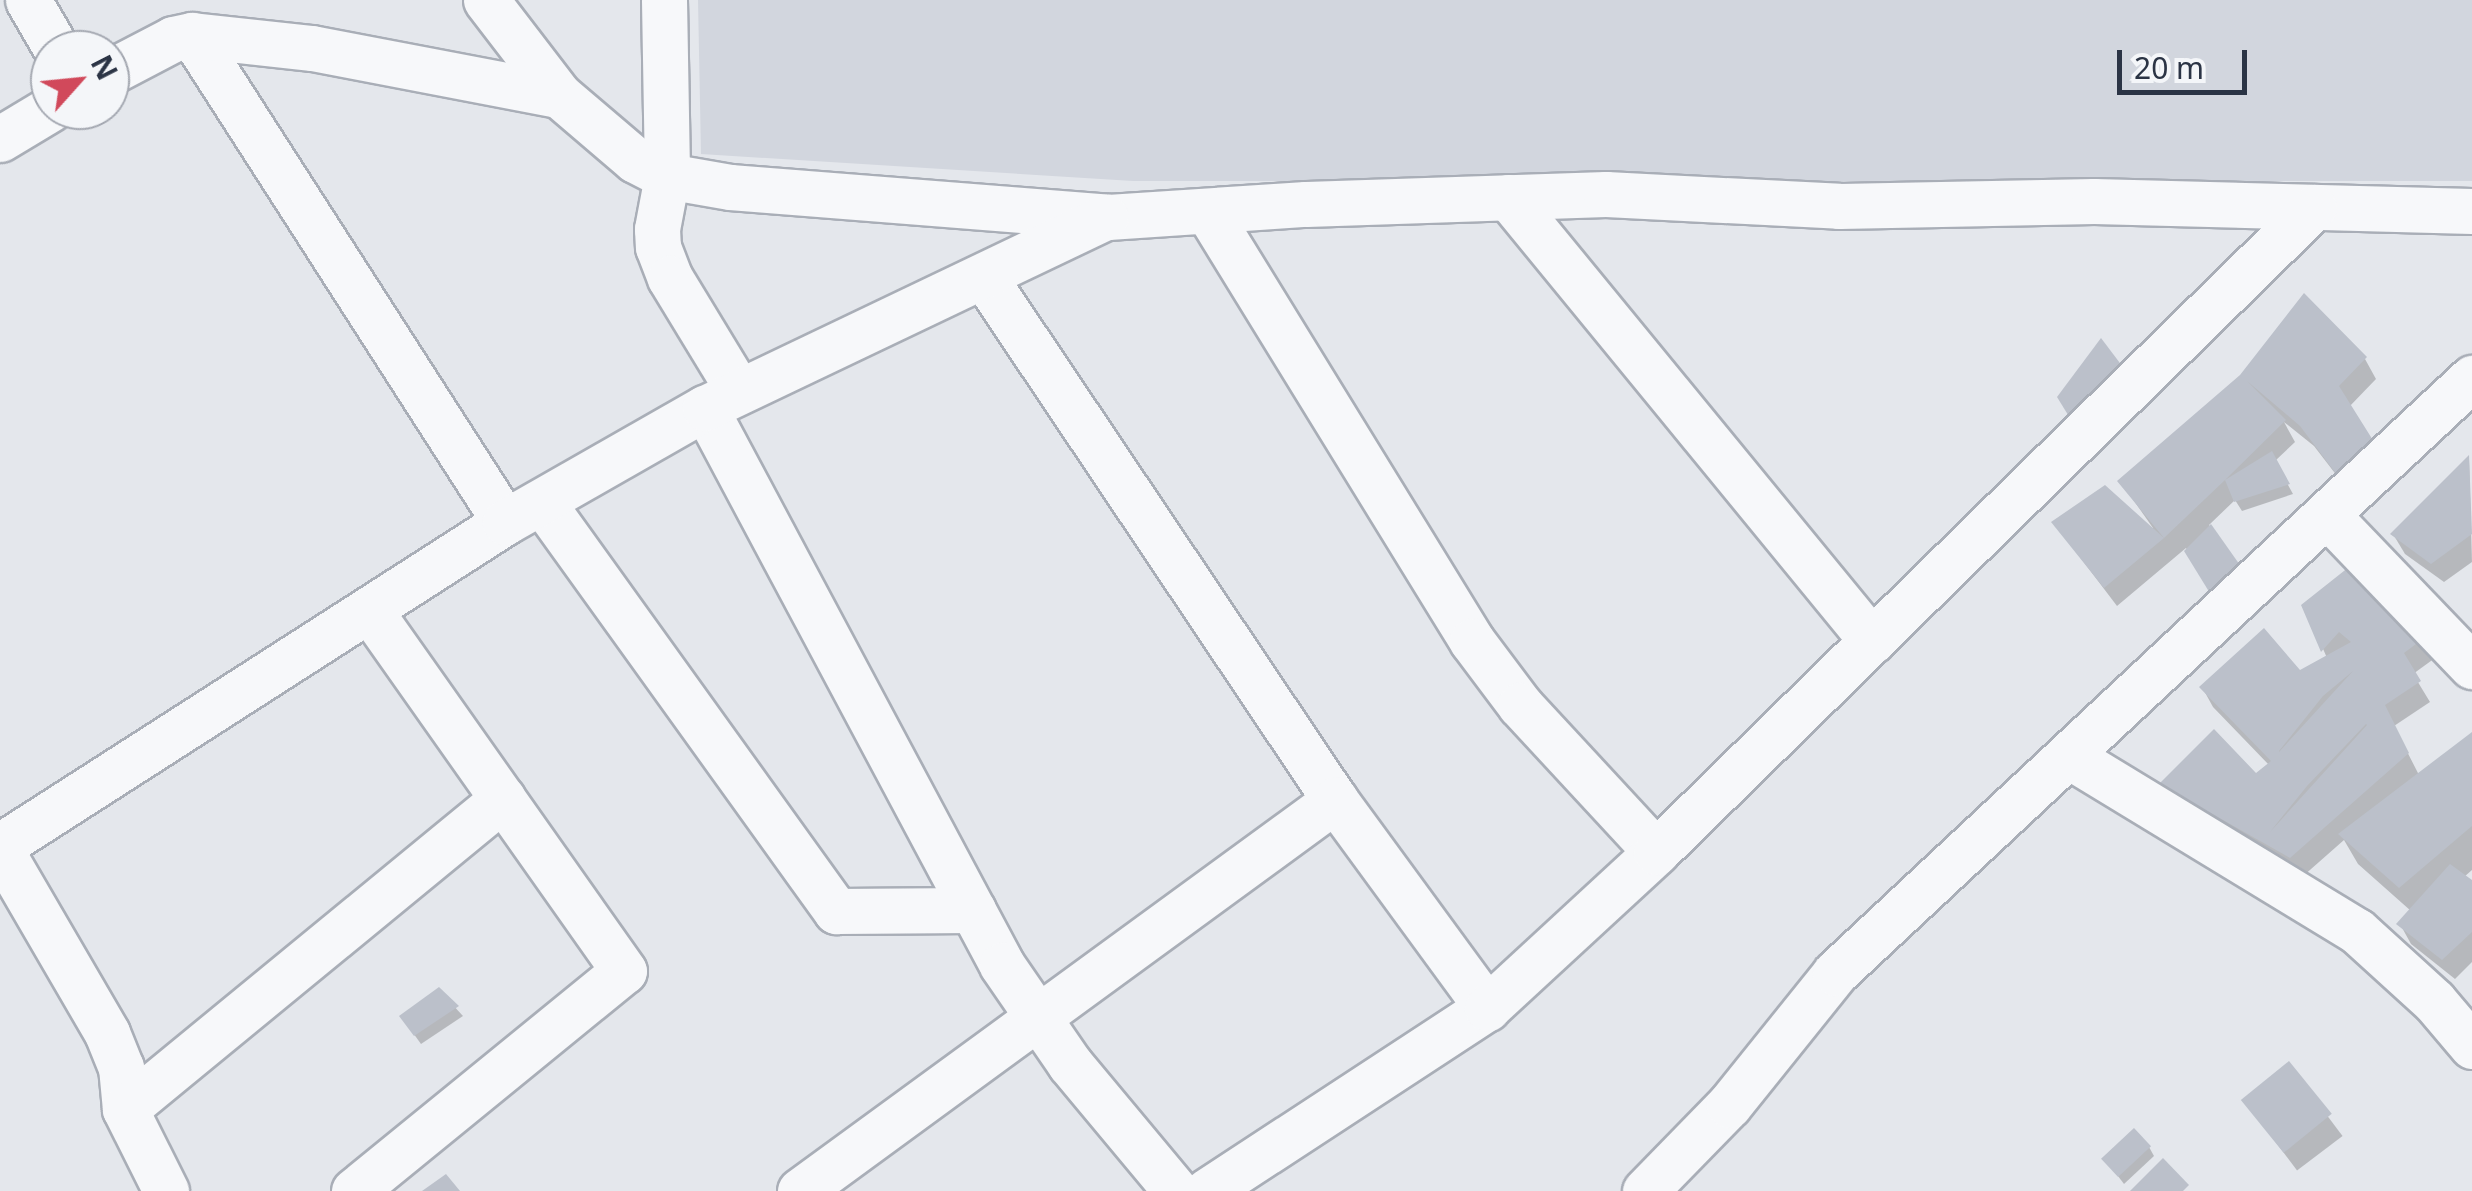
<!DOCTYPE html>
<style>
body{margin:0}
#map{position:relative;width:2472px;height:1191px;overflow:hidden;background:#e4e7ec;font-family:"Noto Sans",sans-serif}
div>[style]{position:absolute}
.built>*{inset:0;background:#d2d6de}
.shadow>*{inset:0;background:#0003;transform-origin:0 0}
.building>*{inset:0;background:#bbc0ca;transform-origin:0 0}
.roads{filter:drop-shadow(2px 0 #a9aeb7) drop-shadow(-2px 0 #a9aeb7) drop-shadow(0 2px #a9aeb7) drop-shadow(0 -2px #a9aeb7)}
.street>*{height:45px;margin:-22.5px;padding:0 22.5px;transform-origin:22.5px;border-radius:22.5px;background:#f7f8fa}
span{translate:-50% -50%;white-space:nowrap;text-align:center;line-height:1.15;-webkit-text-stroke:9px #f4f6f9;paint-order:stroke}
.north{position:absolute;left:30px;top:30px;width:100px;height:100px;box-sizing:border-box;background:#f4f6f9;border:2px solid #a4a8b1;border-radius:50%;rotate:63deg;font-size:28px;font-weight:700;line-height:40px;text-align:center;color:#2b3445}
.north::after{content:'';display:block;margin:auto;width:35px;height:45px;background:#d1495b;clip-path:polygon(50% 0,100% 100%,50% 72%,0 100%)}
.scale{position:absolute;left:2117px;top:50px;width:130px;height:45px;box-sizing:border-box;border:5px solid #2b3445;border-top:0;padding-left:12px;font-size:30px;line-height:35px;white-space:nowrap;color:#2b3445;-webkit-text-stroke:8px #f4f6f9;paint-order:stroke}
</style>
<div id="map">
<div class="built">
<div style="clip-path:polygon(698px 0,2472px 0,2472px 181px,1133px 181px,701px 154px)"></div>
</div>
<div class="shadow">
<div style="clip-path:polygon(2365px 359px,2376px 379px,2349px 407px,2394px 482px,2351px 494px,2314px 446px,2284px 422px,2295px 442px,2275px 461px,2293px 494px,2242px 511px,2235px 500px,2209px 525px,2263px 604px,2222px 609px,2186px 548px,2117px 606px,2054px 523px,2153px 528px,2120px 481px,2242px 377px)"></div>
<div style="clip-path:polygon(2469px 459px,2472px 562px,2444px 582px,2405px 554px,2393px 534px)"></div>
<div style="clip-path:polygon(2304px 605px,2446px 650px,2413px 674px,2430px 702px,2394px 726px,2419px 775px,2472px 735px,2472px 870px,2464px 877px,2472px 883px,2472px 962px,2455px 979px,2411px 944px,2400px 924px,2411px 911px,2358px 864px,2344px 840px,2302px 877px,2174px 804px,2162px 784px,2256px 777px,2269px 765px,2213px 707px,2202px 687px,2299px 673px,2327px 658px)"></div>
<div style="clip-path:polygon(439px 990px,463px 1016px,421px 1044px,408px 1026px)"></div>
<div style="left:2289px;top:1065px;width:89px;height:57px;rotate:53deg"></div>
<div style="clip-path:polygon(2149px 1147px,2154px 1156px,2124px 1184px,2105px 1159px)"></div>
</div>
<div class="building">
<div style="clip-path:polygon(2304px 293px,2367px 357px,2339px 386px,2386px 461px,2337px 475px,2300px 426px,2247px 381px,2286px 420px,2225px 480px,2272px 451px,2290px 484px,2234px 502px,2225px 480px,2164px 538px,2117px 481px,2240px 375px)"></div>
<div style="clip-path:polygon(2101px 338px,2135px 383px,2081px 436px,2057px 397px)"></div>
<div style="clip-path:polygon(2469px 455px,2472px 534px,2431px 564px,2390px 534px)"></div>
<div style="clip-path:polygon(2105px 485px,2164px 538px,2104px 588px,2051px 522px)"></div>
<div style="clip-path:polygon(2211px 524px,2254px 585px,2208px 590px,2184px 551px)"></div>
<div style="clip-path:polygon(evenodd,2354px 563px,2436px 629px,2404px 653px,2421px 681px,2385px 705px,2409px 753px,2290px 858px,2159px 784px,2214px 729px,2256px 773px,2271px 761px,2199px 687px,2264px 628px,2300px 670px,2351px 642px,2339px 632px,2321px 652px,2301px 605px,2354px 563px,2353px 671px,2279px 752px,2279px 751px,2323px 696px,2353px 671px,2354px 563px,2366px 724px,2367px 725px,2270px 832px,2307px 786px,2366px 724px)"></div>
<div style="clip-path:polygon(2472px 732px,2472px 826px,2399px 888px,2338px 834px)"></div>
<div style="clip-path:polygon(2450px 864px,2472px 880px,2472px 932px,2442px 960px,2396px 924px)"></div>
<div style="clip-path:polygon(439px 987px,459px 1006px,414px 1036px,399px 1016px)"></div>
<div style="left:2289px;top:1061px;width:68px;height:62px;rotate:51deg"></div>
<div style="left:2134px;top:1128px;width:25px;height:45px;rotate:47deg"></div>
<div style="clip-path:polygon(2163px 1158px,2189px 1185px,2183px 1191px,2130px 1191px)"></div>
<div style="clip-path:polygon(446px 1174px,460px 1191px,422px 1191px)"></div>
</div>
<div class="roads">
<div class="street">
<div style="left:28px;top:0;width:58px;rotate:59.9deg"></div>
<div style="left:486px;top:0;width:120px;rotate:52.5deg"></div>
<div style="left:559px;top:95px;width:100px;rotate:40.5deg"></div>
<div style="left:635px;top:160px;width:36px;rotate:27deg"></div>
<div style="left:667px;top:176px;width:64px;rotate:9.9deg"></div>
<div style="left:730px;top:187px;width:379px;rotate:4.5deg"></div>
<div style="left:1108px;top:217px;width:198px;rotate:-3.8deg"></div>
<div style="left:1306px;top:204px;width:300px;rotate:-1.9deg"></div>
<div style="left:1606px;top:194px;width:233px;rotate:2.9deg"></div>
<div style="left:1839px;top:206px;width:255px;rotate:-1.1deg"></div>
<div style="left:2094px;top:201px;width:378px;rotate:1.5deg"></div>
<div style="left:664px;top:0;width:176px;rotate:89deg"></div>
<div style="left:667px;top:176px;width:54px;rotate:100.7deg"></div>
<div style="left:657px;top:229px;width:18px;rotate:87deg"></div>
<div style="left:658px;top:247px;width:33px;rotate:69deg"></div>
<div style="left:670px;top:278px;width:131px;rotate:58.7deg"></div>
<div style="left:192px;top:35px;width:579px;rotate:57.27deg"></div>
<div style="left:110px;top:72px;width:71px;rotate:-27.6deg"></div>
<div style="left:173px;top:39px;width:19px;rotate:-12deg"></div>
<div style="left:192px;top:35px;width:121px;rotate:6.2deg"></div>
<div style="left:312px;top:48px;width:251px;rotate:10.8deg"></div>
<div style="left:0;top:139px;width:58px;rotate:-31deg"></div>
<div style="left:1508px;top:197px;width:574px;rotate:50.65deg"></div>
<div style="left:1208px;top:212px;width:504px;rotate:58.39deg"></div>
<div style="left:1472px;top:641px;width:80px;rotate:53.1deg"></div>
<div style="left:1520px;top:705px;width:200px;rotate:47.2deg"></div>
<div style="left:984px;top:277px;width:630px;rotate:56.13deg"></div>
<div style="left:1335px;top:800px;width:258px;rotate:53.8deg"></div>
<div style="left:705px;top:408px;width:631px;rotate:61.93deg"></div>
<div style="left:1002px;top:965px;width:120px;rotate:55.5deg"></div>
<div style="left:1070px;top:1064px;width:165px;rotate:50.2deg"></div>
<div style="left:542px;top:502px;width:504px;rotate:54.29deg"></div>
<div style="left:836px;top:911px;width:137px;rotate:-0.4deg"></div>
<div style="left:2328px;top:516px;width:208px;rotate:46.2deg"></div>
<div style="left:2069px;top:756px;width:337px;rotate:31.3deg"></div>
<div style="left:2357px;top:931px;width:104px;rotate:42.3deg"></div>
<div style="left:2434px;top:1001px;width:59px;rotate:49.8deg"></div>
<div style="left:0;top:846px;width:600px;rotate:-32.68deg"></div>
<div style="left:505px;top:522px;width:230px;rotate:-29.7deg"></div>
<div style="left:705px;top:408px;width:444px;rotate:-25.5deg"></div>
<div style="left:0;top:849px;width:213px;rotate:59.8deg"></div>
<div style="left:107px;top:1033px;width:37px;rotate:68deg"></div>
<div style="left:121px;top:1067px;width:42px;rotate:84.6deg"></div>
<div style="left:125px;top:1109px;width:92px;rotate:63.4deg"></div>
<div style="left:125px;top:1109px;width:489px;rotate:-39.4deg"></div>
<div style="left:354px;top:1191px;width:348px;rotate:-39.2deg"></div>
<div style="left:624px;top:971px;width:442px;rotate:-125.2deg"></div>
<div style="left:800px;top:1191px;width:663px;rotate:-36.16deg"></div>
<div style="left:1207px;top:1191px;width:334px;rotate:-33.2deg"></div>
<div style="left:1487px;top:1008px;width:230px;rotate:-42.7deg"></div>
<div style="left:1656px;top:852px;width:921px;rotate:-44.43deg"></div>
<div style="left:1645px;top:1191px;width:120px;rotate:-45.7deg"></div>
<div style="left:1729px;top:1105px;width:169px;rotate:-51.2deg"></div>
<div style="left:1835px;top:973px;width:872px;rotate:-43.05deg"></div>
</div>
</div>
<div class="north">N</div>
<div class="scale">20 m</div>
</div>
